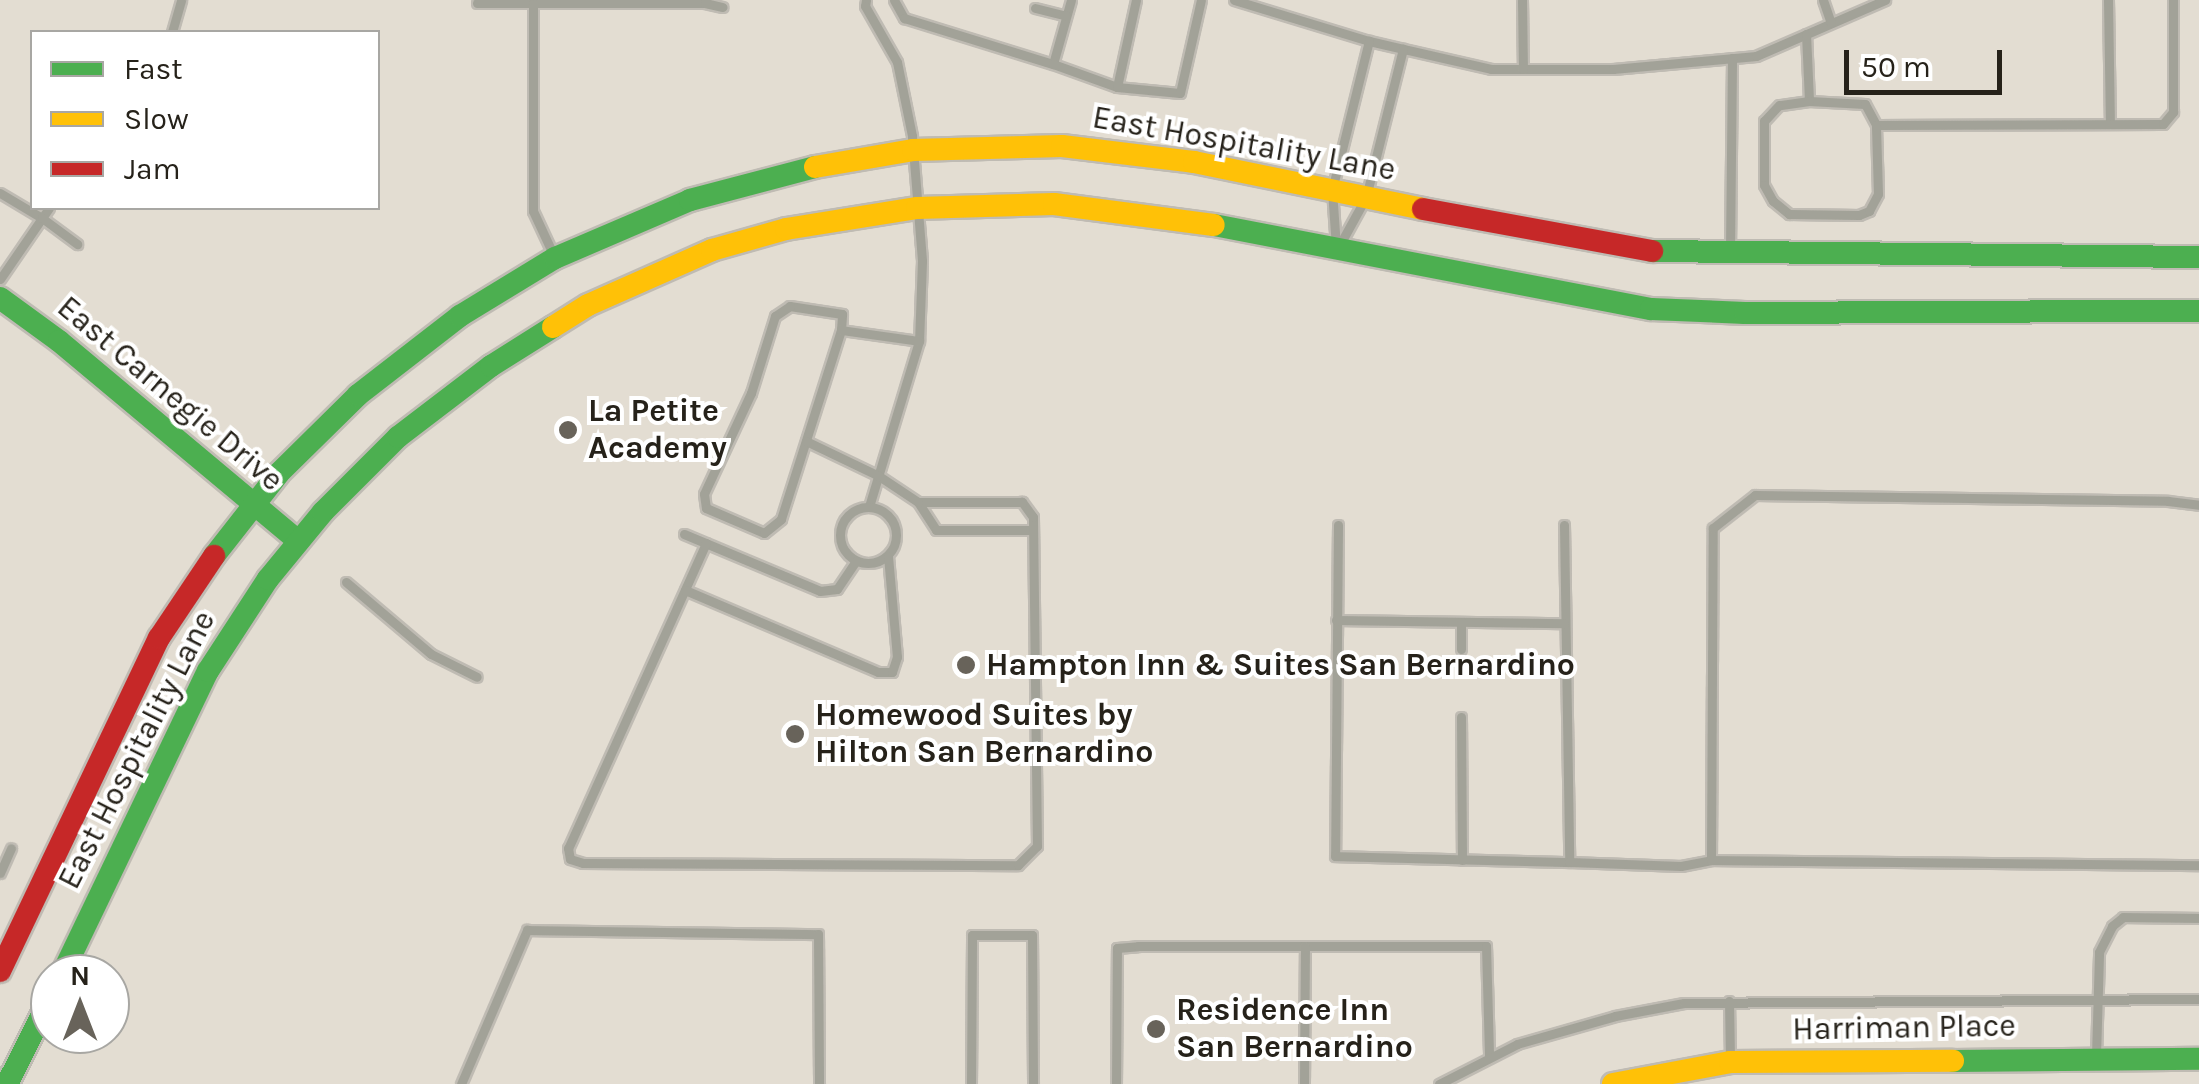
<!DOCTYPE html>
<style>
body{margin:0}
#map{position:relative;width:2199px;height:1084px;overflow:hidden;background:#e3ddd2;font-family:Karla,sans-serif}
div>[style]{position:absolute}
.roads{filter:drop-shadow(2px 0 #bfbbb3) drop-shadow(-2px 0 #bfbbb3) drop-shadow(0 2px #bfbbb3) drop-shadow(0 -2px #bfbbb3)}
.lane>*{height:9px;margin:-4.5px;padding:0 4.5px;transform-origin:4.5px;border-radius:4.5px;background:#a2a298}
.lane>.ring{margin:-4.5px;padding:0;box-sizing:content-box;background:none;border:9px solid #a2a298;border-radius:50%}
.fast>*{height:22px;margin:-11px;padding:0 11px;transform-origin:11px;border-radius:11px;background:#4caf50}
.slow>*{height:22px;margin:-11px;padding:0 11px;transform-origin:11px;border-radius:11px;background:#ffc107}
.jam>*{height:22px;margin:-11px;padding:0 11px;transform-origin:11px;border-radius:11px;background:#c62828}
.dots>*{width:28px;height:28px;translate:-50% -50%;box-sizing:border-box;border:5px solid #fff;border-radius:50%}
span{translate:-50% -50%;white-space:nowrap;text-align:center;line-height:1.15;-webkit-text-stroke:8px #fff;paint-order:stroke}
.street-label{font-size:32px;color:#26221a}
.poi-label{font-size:32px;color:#26221a;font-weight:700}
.left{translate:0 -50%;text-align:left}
.legend{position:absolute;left:30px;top:30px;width:350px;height:180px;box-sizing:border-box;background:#fff;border:2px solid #a8a7a3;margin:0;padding:12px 18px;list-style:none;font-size:30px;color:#26221a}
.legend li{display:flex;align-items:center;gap:20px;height:50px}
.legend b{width:50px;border:2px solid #a8a7a3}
.north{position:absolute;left:30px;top:954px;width:100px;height:100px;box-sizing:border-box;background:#fff;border:2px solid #a8a7a3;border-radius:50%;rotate:0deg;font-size:28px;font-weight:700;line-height:40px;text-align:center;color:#26221a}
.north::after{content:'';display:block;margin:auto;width:35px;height:45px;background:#68635a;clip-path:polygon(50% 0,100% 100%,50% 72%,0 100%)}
.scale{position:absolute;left:1844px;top:50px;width:158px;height:45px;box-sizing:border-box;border:5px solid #26221a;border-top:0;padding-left:12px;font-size:30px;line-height:35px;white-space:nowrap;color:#26221a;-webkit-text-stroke:8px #fff;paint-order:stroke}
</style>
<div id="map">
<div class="roads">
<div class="lane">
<div style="left:866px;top:0;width:6px;rotate:99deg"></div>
<div style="left:865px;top:6px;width:64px;rotate:60.3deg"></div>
<div style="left:897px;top:62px;width:76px;rotate:78.5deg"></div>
<div style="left:912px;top:136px;width:125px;rotate:85.4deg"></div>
<div style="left:922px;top:261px;width:80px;rotate:92.1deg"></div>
<div style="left:919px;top:341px;width:173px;rotate:106.8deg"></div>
<div style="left:894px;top:0;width:21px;rotate:61deg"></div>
<div style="left:904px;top:18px;width:156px;rotate:17.2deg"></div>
<div style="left:1071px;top:0;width:66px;rotate:105.7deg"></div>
<div style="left:1053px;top:64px;width:68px;rotate:19.8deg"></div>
<div style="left:1117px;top:87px;width:63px;rotate:5.4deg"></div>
<div style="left:1180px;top:93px;width:95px;rotate:-77.3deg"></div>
<div style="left:1234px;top:0;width:141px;rotate:16.9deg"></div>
<div style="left:1369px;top:41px;width:125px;rotate:12.9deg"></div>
<div style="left:1491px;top:69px;width:122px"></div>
<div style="left:1613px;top:69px;width:144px;rotate:-5.2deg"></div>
<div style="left:1756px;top:56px;width:141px;rotate:-23.5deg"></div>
<div style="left:1522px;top:0;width:69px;rotate:89.2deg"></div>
<div style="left:1823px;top:0;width:24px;rotate:71deg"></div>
<div style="left:2108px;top:0;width:124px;rotate:89.1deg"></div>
<div style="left:477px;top:3px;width:228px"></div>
<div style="left:705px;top:3px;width:18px;rotate:13deg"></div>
<div style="left:533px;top:4px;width:207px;rotate:90deg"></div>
<div style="left:533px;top:211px;width:50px;rotate:65deg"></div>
<div style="left:1035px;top:8px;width:32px;rotate:14deg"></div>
<div style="left:172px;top:32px;width:33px;rotate:-74deg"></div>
<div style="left:1806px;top:34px;width:67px;rotate:87.4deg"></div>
<div style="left:1809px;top:101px;width:56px;rotate:3.1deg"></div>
<div style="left:1865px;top:104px;width:24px;rotate:62deg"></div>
<div style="left:1876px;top:125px;width:287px;rotate:-0.2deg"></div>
<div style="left:2163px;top:124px;width:16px;rotate:-50deg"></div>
<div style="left:2173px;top:112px;width:112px;rotate:-90deg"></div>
<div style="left:1117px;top:87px;width:89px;rotate:-77.7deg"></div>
<div style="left:1809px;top:101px;width:30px;rotate:172deg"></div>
<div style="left:1779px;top:105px;width:22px;rotate:133deg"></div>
<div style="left:1764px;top:121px;width:64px;rotate:90deg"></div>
<div style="left:1764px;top:185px;width:18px;rotate:61deg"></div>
<div style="left:1773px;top:201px;width:21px;rotate:39deg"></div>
<div style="left:1789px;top:214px;width:70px;rotate:0.8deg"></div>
<div style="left:1859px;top:215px;width:11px;rotate:-22deg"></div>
<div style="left:1869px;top:211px;width:19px;rotate:-62deg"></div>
<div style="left:1878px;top:194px;width:69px;rotate:-91.7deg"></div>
<div style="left:0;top:193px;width:49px;rotate:30.8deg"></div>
<div style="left:42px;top:218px;width:74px;rotate:124.5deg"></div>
<div style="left:49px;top:208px;width:12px;rotate:125deg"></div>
<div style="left:42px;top:218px;width:44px;rotate:36.6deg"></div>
<div style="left:1336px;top:247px;width:57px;rotate:-94deg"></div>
<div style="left:1332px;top:190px;width:154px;rotate:-76.1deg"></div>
<div style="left:1338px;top:248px;width:58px;rotate:-61.2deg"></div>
<div style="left:1366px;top:197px;width:153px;rotate:-76deg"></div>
<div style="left:1730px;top:251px;width:193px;rotate:-89.4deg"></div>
<div style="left:841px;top:330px;width:16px;rotate:-86deg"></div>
<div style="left:842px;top:314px;width:53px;rotate:-171.3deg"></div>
<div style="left:790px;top:306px;width:18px;rotate:146deg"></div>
<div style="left:775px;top:316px;width:81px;rotate:107.3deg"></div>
<div style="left:751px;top:393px;width:111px;rotate:115deg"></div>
<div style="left:704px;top:494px;width:14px;rotate:82deg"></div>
<div style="left:706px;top:508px;width:63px;rotate:23.3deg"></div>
<div style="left:764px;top:533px;width:22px;rotate:-39deg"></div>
<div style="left:781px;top:519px;width:198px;rotate:-72.4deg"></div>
<div style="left:841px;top:330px;width:79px;rotate:8deg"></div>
<div style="left:918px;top:502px;width:33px;rotate:57deg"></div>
<div style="left:936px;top:530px;width:97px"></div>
<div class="ring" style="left:840px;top:507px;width:47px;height:47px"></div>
<div style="left:1338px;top:525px;width:331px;rotate:90.5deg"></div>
<div style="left:1335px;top:856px;width:234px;rotate:1.5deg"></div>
<div style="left:1564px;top:525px;width:337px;rotate:89.1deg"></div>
<div style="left:1569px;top:862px;width:112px;rotate:2deg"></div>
<div style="left:1681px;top:866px;width:31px;rotate:-11deg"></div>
<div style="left:1711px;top:860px;width:332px;rotate:-89.7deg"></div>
<div style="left:1713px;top:528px;width:53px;rotate:-38.2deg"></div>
<div style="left:1755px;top:495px;width:413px;rotate:0.8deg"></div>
<div style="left:2168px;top:501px;width:31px;rotate:7deg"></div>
<div style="left:684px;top:534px;width:147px;rotate:22.7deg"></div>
<div style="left:820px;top:591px;width:17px;rotate:-7deg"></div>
<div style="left:837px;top:589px;width:34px;rotate:-56deg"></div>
<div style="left:706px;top:543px;width:335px;rotate:114.3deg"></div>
<div style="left:568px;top:848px;width:11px;rotate:80deg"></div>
<div style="left:570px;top:859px;width:14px;rotate:17deg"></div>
<div style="left:583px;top:863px;width:435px;rotate:0.3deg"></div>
<div style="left:1018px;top:865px;width:27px;rotate:-45deg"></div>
<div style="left:1037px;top:846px;width:329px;rotate:-90.7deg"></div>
<div style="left:1033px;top:517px;width:19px;rotate:-126deg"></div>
<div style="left:1022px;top:502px;width:104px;rotate:180deg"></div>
<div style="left:918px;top:502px;width:47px;rotate:-146.3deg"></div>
<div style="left:879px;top:476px;width:81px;rotate:-154.4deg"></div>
<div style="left:346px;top:582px;width:111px;rotate:40.3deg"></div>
<div style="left:431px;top:654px;width:51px;rotate:26.6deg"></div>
<div style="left:685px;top:590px;width:210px;rotate:23deg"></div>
<div style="left:878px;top:672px;width:14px"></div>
<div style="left:892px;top:672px;width:16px;rotate:-72deg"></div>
<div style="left:897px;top:657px;width:101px;rotate:-95.1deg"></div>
<div style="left:1336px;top:620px;width:228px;rotate:0.8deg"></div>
<div style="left:1461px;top:622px;width:27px;rotate:90deg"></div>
<div style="left:1461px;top:717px;width:143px;rotate:89.6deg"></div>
<div style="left:1711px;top:860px;width:488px;rotate:0.6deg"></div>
<div style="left:0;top:873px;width:27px;rotate:-66deg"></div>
<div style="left:1729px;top:1001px;width:57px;rotate:89deg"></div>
<div style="left:2096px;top:1056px;width:104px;rotate:-88.3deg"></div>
<div style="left:2099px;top:952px;width:29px;rotate:-63deg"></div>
<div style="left:2112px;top:926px;width:14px;rotate:-39deg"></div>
<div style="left:2123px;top:917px;width:76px;rotate:0.8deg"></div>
<div style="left:461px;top:1084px;width:168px;rotate:-66.8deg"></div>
<div style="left:527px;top:930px;width:291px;rotate:0.8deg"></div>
<div style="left:818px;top:934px;width:150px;rotate:89.6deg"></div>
<div style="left:971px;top:1084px;width:149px;rotate:-89.6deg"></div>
<div style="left:972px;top:935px;width:60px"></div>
<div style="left:1032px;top:935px;width:149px;rotate:89.6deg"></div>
<div style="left:1116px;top:1084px;width:136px;rotate:-89.6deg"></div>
<div style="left:1117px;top:948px;width:21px;rotate:-5deg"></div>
<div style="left:1138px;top:946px;width:348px"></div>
<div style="left:1486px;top:946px;width:110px;rotate:88.4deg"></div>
<div style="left:1304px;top:1084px;width:138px;rotate:-89.6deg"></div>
<div style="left:1439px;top:1084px;width:88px;rotate:-27.1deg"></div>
<div style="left:1517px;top:1044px;width:102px;rotate:-15.9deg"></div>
<div style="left:1615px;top:1016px;width:70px;rotate:-10.7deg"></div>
<div style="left:1684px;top:1003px;width:515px;rotate:-0.45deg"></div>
</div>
<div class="fast">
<div style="left:1214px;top:225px;width:445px;rotate:10.9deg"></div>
<div style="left:1651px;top:309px;width:94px;rotate:2.4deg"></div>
<div style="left:1745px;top:313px;width:454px;rotate:-0.3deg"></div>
<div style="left:1652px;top:251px;width:547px;rotate:0.63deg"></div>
<div style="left:0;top:298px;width:73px;rotate:36.1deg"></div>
<div style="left:59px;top:341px;width:312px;rotate:39.9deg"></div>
<div style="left:214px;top:556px;width:105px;rotate:-51.9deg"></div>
<div style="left:279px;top:473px;width:111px;rotate:-44.6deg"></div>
<div style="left:358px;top:395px;width:129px;rotate:-37.8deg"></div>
<div style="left:460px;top:316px;width:111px;rotate:-31.4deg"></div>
<div style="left:555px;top:258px;width:147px;rotate:-23.2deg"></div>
<div style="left:690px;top:200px;width:129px;rotate:-14.8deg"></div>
<div style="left:62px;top:974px;width:336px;rotate:-64.3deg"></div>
<div style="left:208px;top:671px;width:110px;rotate:-56.9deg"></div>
<div style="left:268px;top:579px;width:87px;rotate:-50.6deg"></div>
<div style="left:323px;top:512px;width:106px;rotate:-45deg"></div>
<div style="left:398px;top:437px;width:117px;rotate:-37.4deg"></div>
<div style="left:491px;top:366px;width:73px;rotate:-32.2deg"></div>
<div style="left:1953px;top:1061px;width:246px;rotate:-0.5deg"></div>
<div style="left:7px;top:1084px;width:95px;rotate:-63.2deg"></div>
</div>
<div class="slow">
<div style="left:815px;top:167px;width:99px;rotate:-9.8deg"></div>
<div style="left:913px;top:150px;width:149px;rotate:-1.5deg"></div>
<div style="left:1062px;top:146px;width:133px;rotate:6.9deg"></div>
<div style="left:1194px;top:162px;width:234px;rotate:11.6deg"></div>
<div style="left:553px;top:327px;width:41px;rotate:-32.2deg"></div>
<div style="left:588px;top:305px;width:136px;rotate:-23.9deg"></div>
<div style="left:712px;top:250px;width:77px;rotate:-15.8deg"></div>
<div style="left:786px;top:229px;width:133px;rotate:-9.1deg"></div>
<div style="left:917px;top:208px;width:137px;rotate:-1.7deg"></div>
<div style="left:1054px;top:204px;width:161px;rotate:7.5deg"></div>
<div style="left:1613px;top:1084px;width:119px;rotate:-10.6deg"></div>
<div style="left:1730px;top:1062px;width:223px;rotate:-0.3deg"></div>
</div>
<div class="jam">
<div style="left:1423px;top:209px;width:233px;rotate:10.4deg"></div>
<div style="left:0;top:971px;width:369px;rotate:-64.5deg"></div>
<div style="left:159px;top:638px;width:99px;rotate:-56.1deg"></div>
</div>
</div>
<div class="dots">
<div style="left:568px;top:430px;background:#68635a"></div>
<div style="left:966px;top:665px;background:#68635a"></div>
<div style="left:795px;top:734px;background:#68635a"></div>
<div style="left:1156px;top:1029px;background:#68635a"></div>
</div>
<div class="street-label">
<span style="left:1244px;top:144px;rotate:10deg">East Hospitality Lane</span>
<span style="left:170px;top:394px;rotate:40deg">East Carnegie Drive</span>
<span style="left:137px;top:750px;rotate:-63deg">East Hospitality Lane</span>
<span style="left:1904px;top:1028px;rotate:-1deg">Harriman Place</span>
</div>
<div class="poi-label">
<span class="left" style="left:588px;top:430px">La Petite<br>Academy</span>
<span class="left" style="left:986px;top:665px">Hampton Inn &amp; Suites San Bernardino</span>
<span class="left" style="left:815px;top:734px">Homewood Suites by<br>Hilton San Bernardino</span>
<span class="left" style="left:1176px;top:1029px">Residence Inn<br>San Bernardino</span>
</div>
<ul class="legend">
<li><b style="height:12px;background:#4caf50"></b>Fast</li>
<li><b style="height:12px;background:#ffc107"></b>Slow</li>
<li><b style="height:12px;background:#c62828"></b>Jam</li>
</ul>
<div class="north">N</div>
<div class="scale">50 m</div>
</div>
